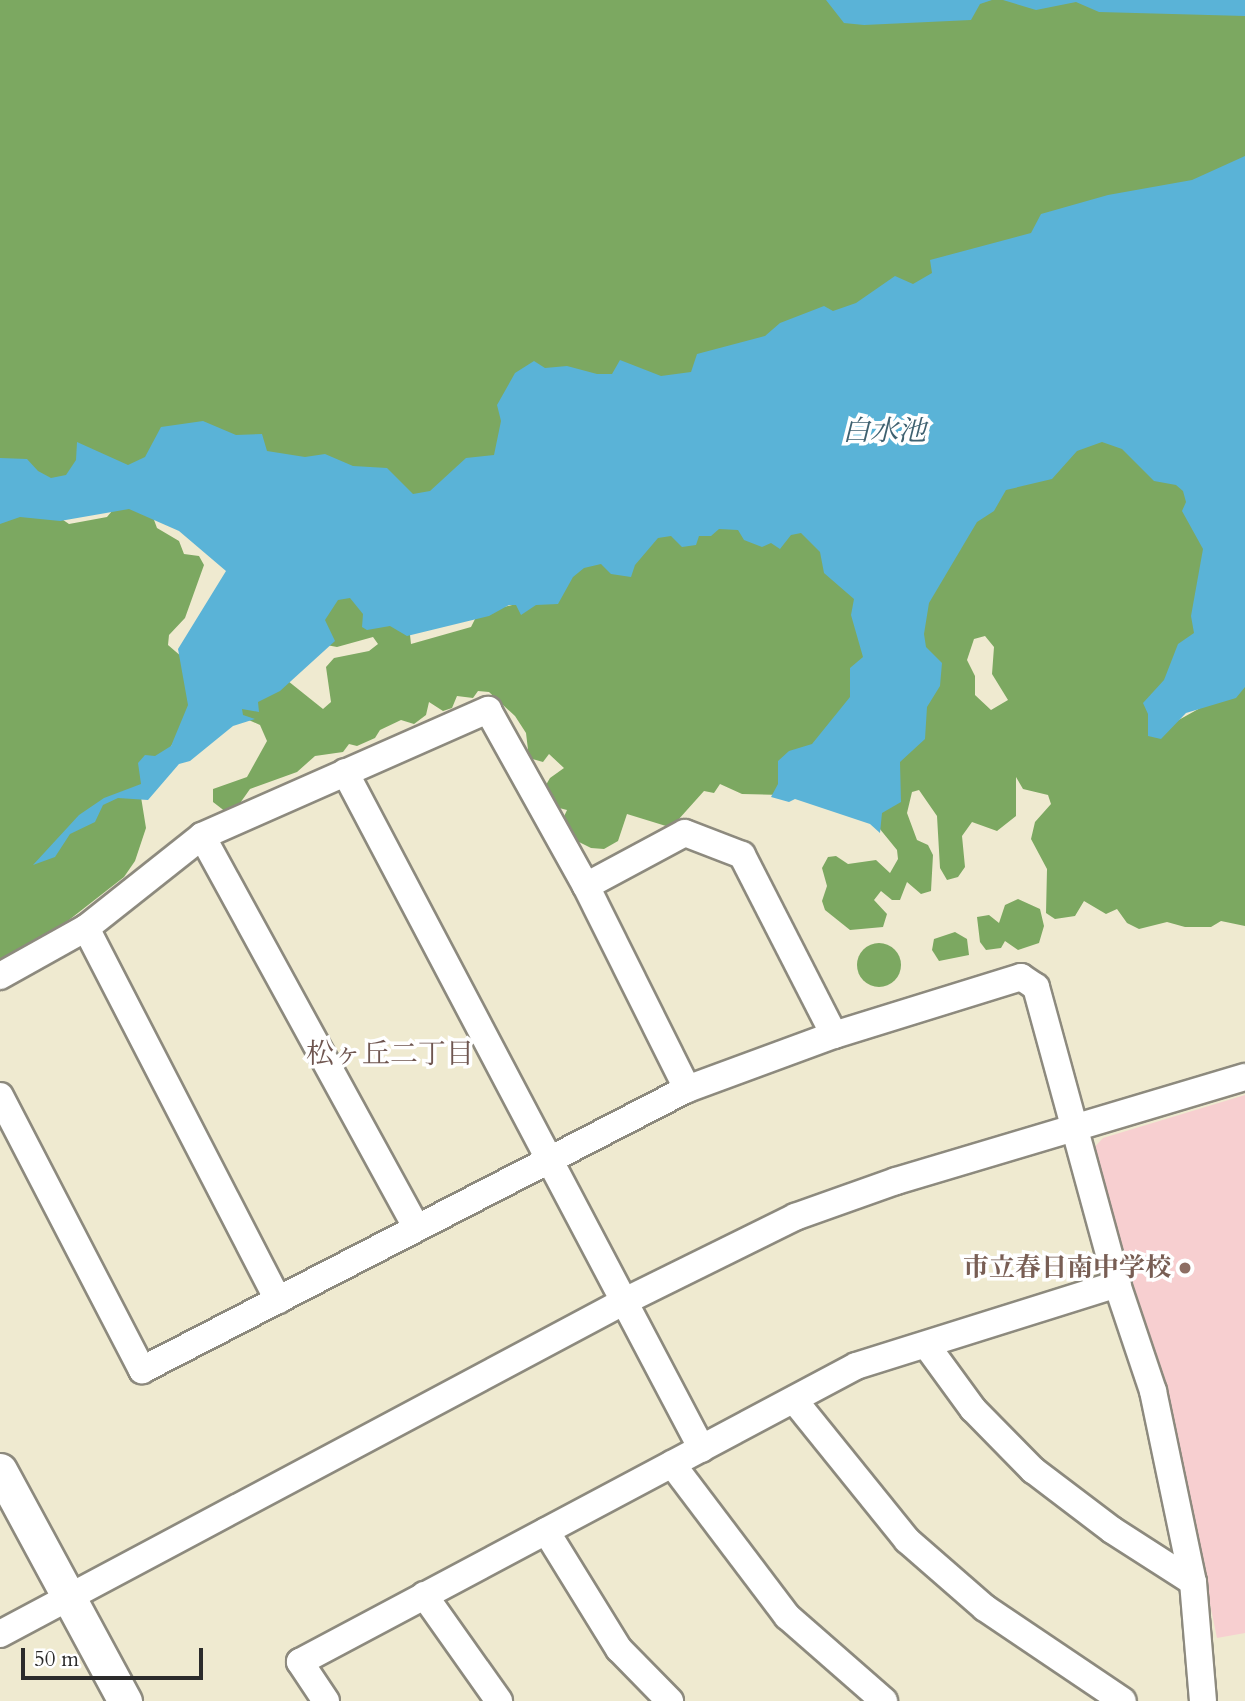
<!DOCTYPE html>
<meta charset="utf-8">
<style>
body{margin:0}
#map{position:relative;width:1245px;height:1701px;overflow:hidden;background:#efead0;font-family:Cardo,"Noto Serif JP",serif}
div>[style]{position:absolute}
.built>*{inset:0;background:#f7cfd0}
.forest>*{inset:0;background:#7ca861}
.round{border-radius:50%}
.water>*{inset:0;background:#5ab3d7}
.roads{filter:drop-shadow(2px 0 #8d8a7e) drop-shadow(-2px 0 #8d8a7e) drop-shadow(0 2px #8d8a7e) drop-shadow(0 -2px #8d8a7e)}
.minor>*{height:26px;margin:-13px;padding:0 13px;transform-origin:13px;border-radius:13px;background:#fff}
.major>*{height:33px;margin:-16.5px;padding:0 16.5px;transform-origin:16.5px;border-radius:16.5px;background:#fff}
.dots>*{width:19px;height:19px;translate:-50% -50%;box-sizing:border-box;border:4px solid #fff;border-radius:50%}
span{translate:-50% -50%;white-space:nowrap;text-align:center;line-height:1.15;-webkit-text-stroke:7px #fff;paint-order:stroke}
.education-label{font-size:26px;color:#785e54;font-weight:700}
.right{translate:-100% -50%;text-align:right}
.water-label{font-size:28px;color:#3e6170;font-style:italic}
.neighbourhood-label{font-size:28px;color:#6f5650}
.scale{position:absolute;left:21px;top:1648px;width:182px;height:32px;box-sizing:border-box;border:4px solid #2b2b2b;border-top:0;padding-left:9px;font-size:21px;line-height:24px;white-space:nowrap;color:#2b2b2b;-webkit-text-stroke:5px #fff;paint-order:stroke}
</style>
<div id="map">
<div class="built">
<div style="clip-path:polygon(1245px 1095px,1245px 1633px,1217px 1638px,1164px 1382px,1087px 1155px,1103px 1138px)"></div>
</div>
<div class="forest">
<div style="clip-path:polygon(0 0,1245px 0,1245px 167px,502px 465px,436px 506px,111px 479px,43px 486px,0 474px)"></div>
<div style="clip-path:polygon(evenodd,1116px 435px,1184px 475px,1211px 548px,1198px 641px,1157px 732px,1229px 692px,1245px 670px,1245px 926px,1221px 921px,1211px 927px,1185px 927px,1167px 922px,1139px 929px,1127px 923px,1117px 909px,1106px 914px,1084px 901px,1075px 916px,1055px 919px,1046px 913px,1047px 869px,1031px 839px,1035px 822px,1051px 804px,1048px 795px,1023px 789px,1016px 777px,1016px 816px,997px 831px,972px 822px,962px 836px,965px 867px,958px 877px,947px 880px,940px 868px,937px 816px,919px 790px,912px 792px,907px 813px,917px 840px,928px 845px,933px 855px,931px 891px,921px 894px,907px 882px,900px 900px,892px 900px,881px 891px,874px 900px,887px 914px,883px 927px,850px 930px,825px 910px,822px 901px,827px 886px,822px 868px,828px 857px,836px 856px,848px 864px,876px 860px,890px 873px,898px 859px,897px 850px,875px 823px,921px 643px,923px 593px,979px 508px,1081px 438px,1116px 435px,985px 636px,994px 647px,992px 674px,1008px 700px,991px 710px,975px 695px,975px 676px,967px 660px,974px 639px,985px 636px)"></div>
<div style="clip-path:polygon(118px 504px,150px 509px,157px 528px,179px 541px,184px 554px,199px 556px,204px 565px,185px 618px,169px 635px,168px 645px,182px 657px,195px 706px,141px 797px,146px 828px,135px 861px,124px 877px,42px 941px,0 963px,0 515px,47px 509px,69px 524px,107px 517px)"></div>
<div style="clip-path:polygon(792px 524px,823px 538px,860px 593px,869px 658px,854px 708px,781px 795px,742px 794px,720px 784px,714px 793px,704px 791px,678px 820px,666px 826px,627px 814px,618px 841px,604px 849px,591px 848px,569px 837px,561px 823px,567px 810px,555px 807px,543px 790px,550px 778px,564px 768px,549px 754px,543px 762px,529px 758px,526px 733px,515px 716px,489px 692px,478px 691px,473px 698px,457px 696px,452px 708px,443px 711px,429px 702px,426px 715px,414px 724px,401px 720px,380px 730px,375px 738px,357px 746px,349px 744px,343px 752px,315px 756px,297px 772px,250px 789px,238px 806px,226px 812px,213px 802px,213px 789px,247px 777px,267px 741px,260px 725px,233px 713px,283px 677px,323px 709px,331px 702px,326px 667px,334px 658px,369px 651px,378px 644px,373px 637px,337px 647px,321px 644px,323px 601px,347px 589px,409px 626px,411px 644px,471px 627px,478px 613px,554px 595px,572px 566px,652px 535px,709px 525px)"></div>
<div style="clip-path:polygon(1018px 899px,1040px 909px,1044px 926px,1039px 943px,1018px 950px,1005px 941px,1001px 948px,986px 950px,980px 942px,977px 917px,989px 915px,999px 923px,1005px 905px)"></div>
<div style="clip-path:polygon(955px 932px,967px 939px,969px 955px,939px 961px,932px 950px,934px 939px)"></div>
<div class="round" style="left:857px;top:943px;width:44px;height:44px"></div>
</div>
<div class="water">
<div style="clip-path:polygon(826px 0,992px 0,980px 4px,971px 20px,864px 25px,844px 23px)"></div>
<div style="clip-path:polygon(1003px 0,1245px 0,1245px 16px,1099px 12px,1076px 2px,1036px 10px)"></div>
<div style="clip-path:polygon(1245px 156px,1245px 687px,1236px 698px,1186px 713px,1161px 739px,1148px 736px,1148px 714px,1143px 703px,1164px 680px,1178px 644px,1194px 633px,1191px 616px,1203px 549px,1182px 511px,1186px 502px,1183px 491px,1176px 485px,1154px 481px,1122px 449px,1102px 442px,1077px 451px,1052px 479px,1006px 490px,994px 511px,977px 522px,929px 603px,924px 634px,926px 647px,942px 663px,940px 686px,927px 707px,925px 739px,900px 762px,901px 802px,882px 813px,880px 833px,870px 824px,795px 799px,789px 802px,771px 797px,778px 784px,778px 761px,789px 751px,812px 744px,850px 697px,850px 668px,863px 657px,851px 615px,854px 599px,824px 573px,820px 552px,801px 533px,791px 535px,780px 549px,771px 543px,762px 547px,744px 540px,738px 530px,719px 529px,711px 536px,699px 536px,696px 545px,682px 547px,671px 536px,658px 538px,635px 565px,631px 577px,611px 574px,601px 564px,584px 568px,573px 577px,558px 604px,536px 605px,521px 615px,516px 605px,509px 605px,489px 616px,407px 636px,390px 626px,367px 630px,362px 627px,363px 614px,350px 598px,338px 600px,325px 620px,335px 641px,280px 691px,258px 702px,259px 712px,242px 709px,243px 715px,255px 719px,233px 726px,190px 761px,179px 764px,148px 800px,118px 798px,103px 805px,95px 822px,70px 834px,55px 857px,33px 865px,79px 815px,104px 798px,141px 784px,138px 763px,145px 755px,155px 756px,171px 746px,188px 705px,178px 649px,226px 571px,179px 531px,129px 509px,60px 521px,20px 517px,0 524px,0 458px,27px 459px,38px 471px,51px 478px,66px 475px,76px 460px,77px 442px,128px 465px,145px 457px,161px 427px,203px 421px,236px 435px,262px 434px,267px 451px,305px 457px,325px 454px,353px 466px,387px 468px,413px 494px,430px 491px,466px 458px,494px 455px,501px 421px,497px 405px,515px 373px,534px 361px,545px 368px,567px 366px,597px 374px,612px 374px,620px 360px,661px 376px,691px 372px,697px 354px,765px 336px,780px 323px,824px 306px,833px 311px,856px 303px,895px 276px,913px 284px,932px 273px,930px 260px,1031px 233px,1041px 214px,1108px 195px,1192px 180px)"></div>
</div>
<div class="roads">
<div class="minor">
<div style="left:345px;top:772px;width:765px;rotate:62.2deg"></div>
<div style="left:202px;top:836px;width:447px;rotate:61.3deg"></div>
<div style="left:586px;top:886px;width:112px;rotate:-28.2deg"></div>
<div style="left:685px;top:833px;width:61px;rotate:21.1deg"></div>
<div style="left:742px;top:855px;width:202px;rotate:62.9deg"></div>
<div style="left:86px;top:928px;width:419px;rotate:62.7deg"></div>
<div style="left:0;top:976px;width:98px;rotate:-29.2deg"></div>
<div style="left:86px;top:928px;width:148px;rotate:-38.4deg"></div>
<div style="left:202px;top:836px;width:313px;rotate:-23.8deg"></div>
<div style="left:488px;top:710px;width:201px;rotate:60.9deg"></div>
<div style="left:586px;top:886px;width:227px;rotate:63.5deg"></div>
<div style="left:0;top:1096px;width:309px;rotate:62.6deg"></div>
<div style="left:142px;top:1370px;width:613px;rotate:-27.28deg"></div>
<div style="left:687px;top:1089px;width:157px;rotate:-20.2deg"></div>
<div style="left:834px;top:1035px;width:196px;rotate:-17.2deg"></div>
<div style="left:1021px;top:977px;width:18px;rotate:34deg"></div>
<div style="left:1036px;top:987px;width:308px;rotate:74.7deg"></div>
<div style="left:1117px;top:1284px;width:113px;rotate:71.4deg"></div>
<div style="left:1153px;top:1391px;width:195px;rotate:78.2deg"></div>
<div style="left:1193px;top:1582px;width:119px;rotate:85.2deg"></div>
<div style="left:927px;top:1346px;width:78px;rotate:53.9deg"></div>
<div style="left:973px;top:1409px;width:86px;rotate:45.5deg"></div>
<div style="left:1033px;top:1470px;width:99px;rotate:37.2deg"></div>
<div style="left:1112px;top:1530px;width:96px;rotate:32.7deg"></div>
<div style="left:794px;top:1400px;width:180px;rotate:51.1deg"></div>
<div style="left:907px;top:1540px;width:103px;rotate:41.1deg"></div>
<div style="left:985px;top:1608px;width:166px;rotate:34deg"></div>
<div style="left:672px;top:1464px;width:191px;rotate:52.9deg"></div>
<div style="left:787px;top:1616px;width:129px;rotate:41.2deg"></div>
<div style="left:546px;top:1531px;width:139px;rotate:58.3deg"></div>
<div style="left:619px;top:1649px;width:73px;rotate:45.6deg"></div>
<div style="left:424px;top:1595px;width:130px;rotate:54.7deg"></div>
<div style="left:0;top:1634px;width:708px;rotate:-28.05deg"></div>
<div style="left:625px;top:1301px;width:190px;rotate:-26.3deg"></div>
<div style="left:795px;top:1217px;width:107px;rotate:-19.6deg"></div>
<div style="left:896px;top:1181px;width:364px;rotate:-16.6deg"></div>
<div style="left:326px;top:1701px;width:47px;rotate:-123.7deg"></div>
<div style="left:300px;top:1662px;width:630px;rotate:-28.03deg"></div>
<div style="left:856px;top:1366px;width:274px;rotate:-17.4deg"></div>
</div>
<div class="major">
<div style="left:0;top:1470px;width:263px;rotate:61.6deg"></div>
</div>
</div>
<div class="dots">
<div style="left:1185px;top:1268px;background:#8d6e63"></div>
</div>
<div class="education-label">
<span class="right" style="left:1171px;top:1268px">市立春日南中学校</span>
</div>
<div class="water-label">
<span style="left:884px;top:431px">白水池</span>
</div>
<div class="neighbourhood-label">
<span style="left:390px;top:1054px">松ヶ丘二丁目</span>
</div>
<div class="scale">50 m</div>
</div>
